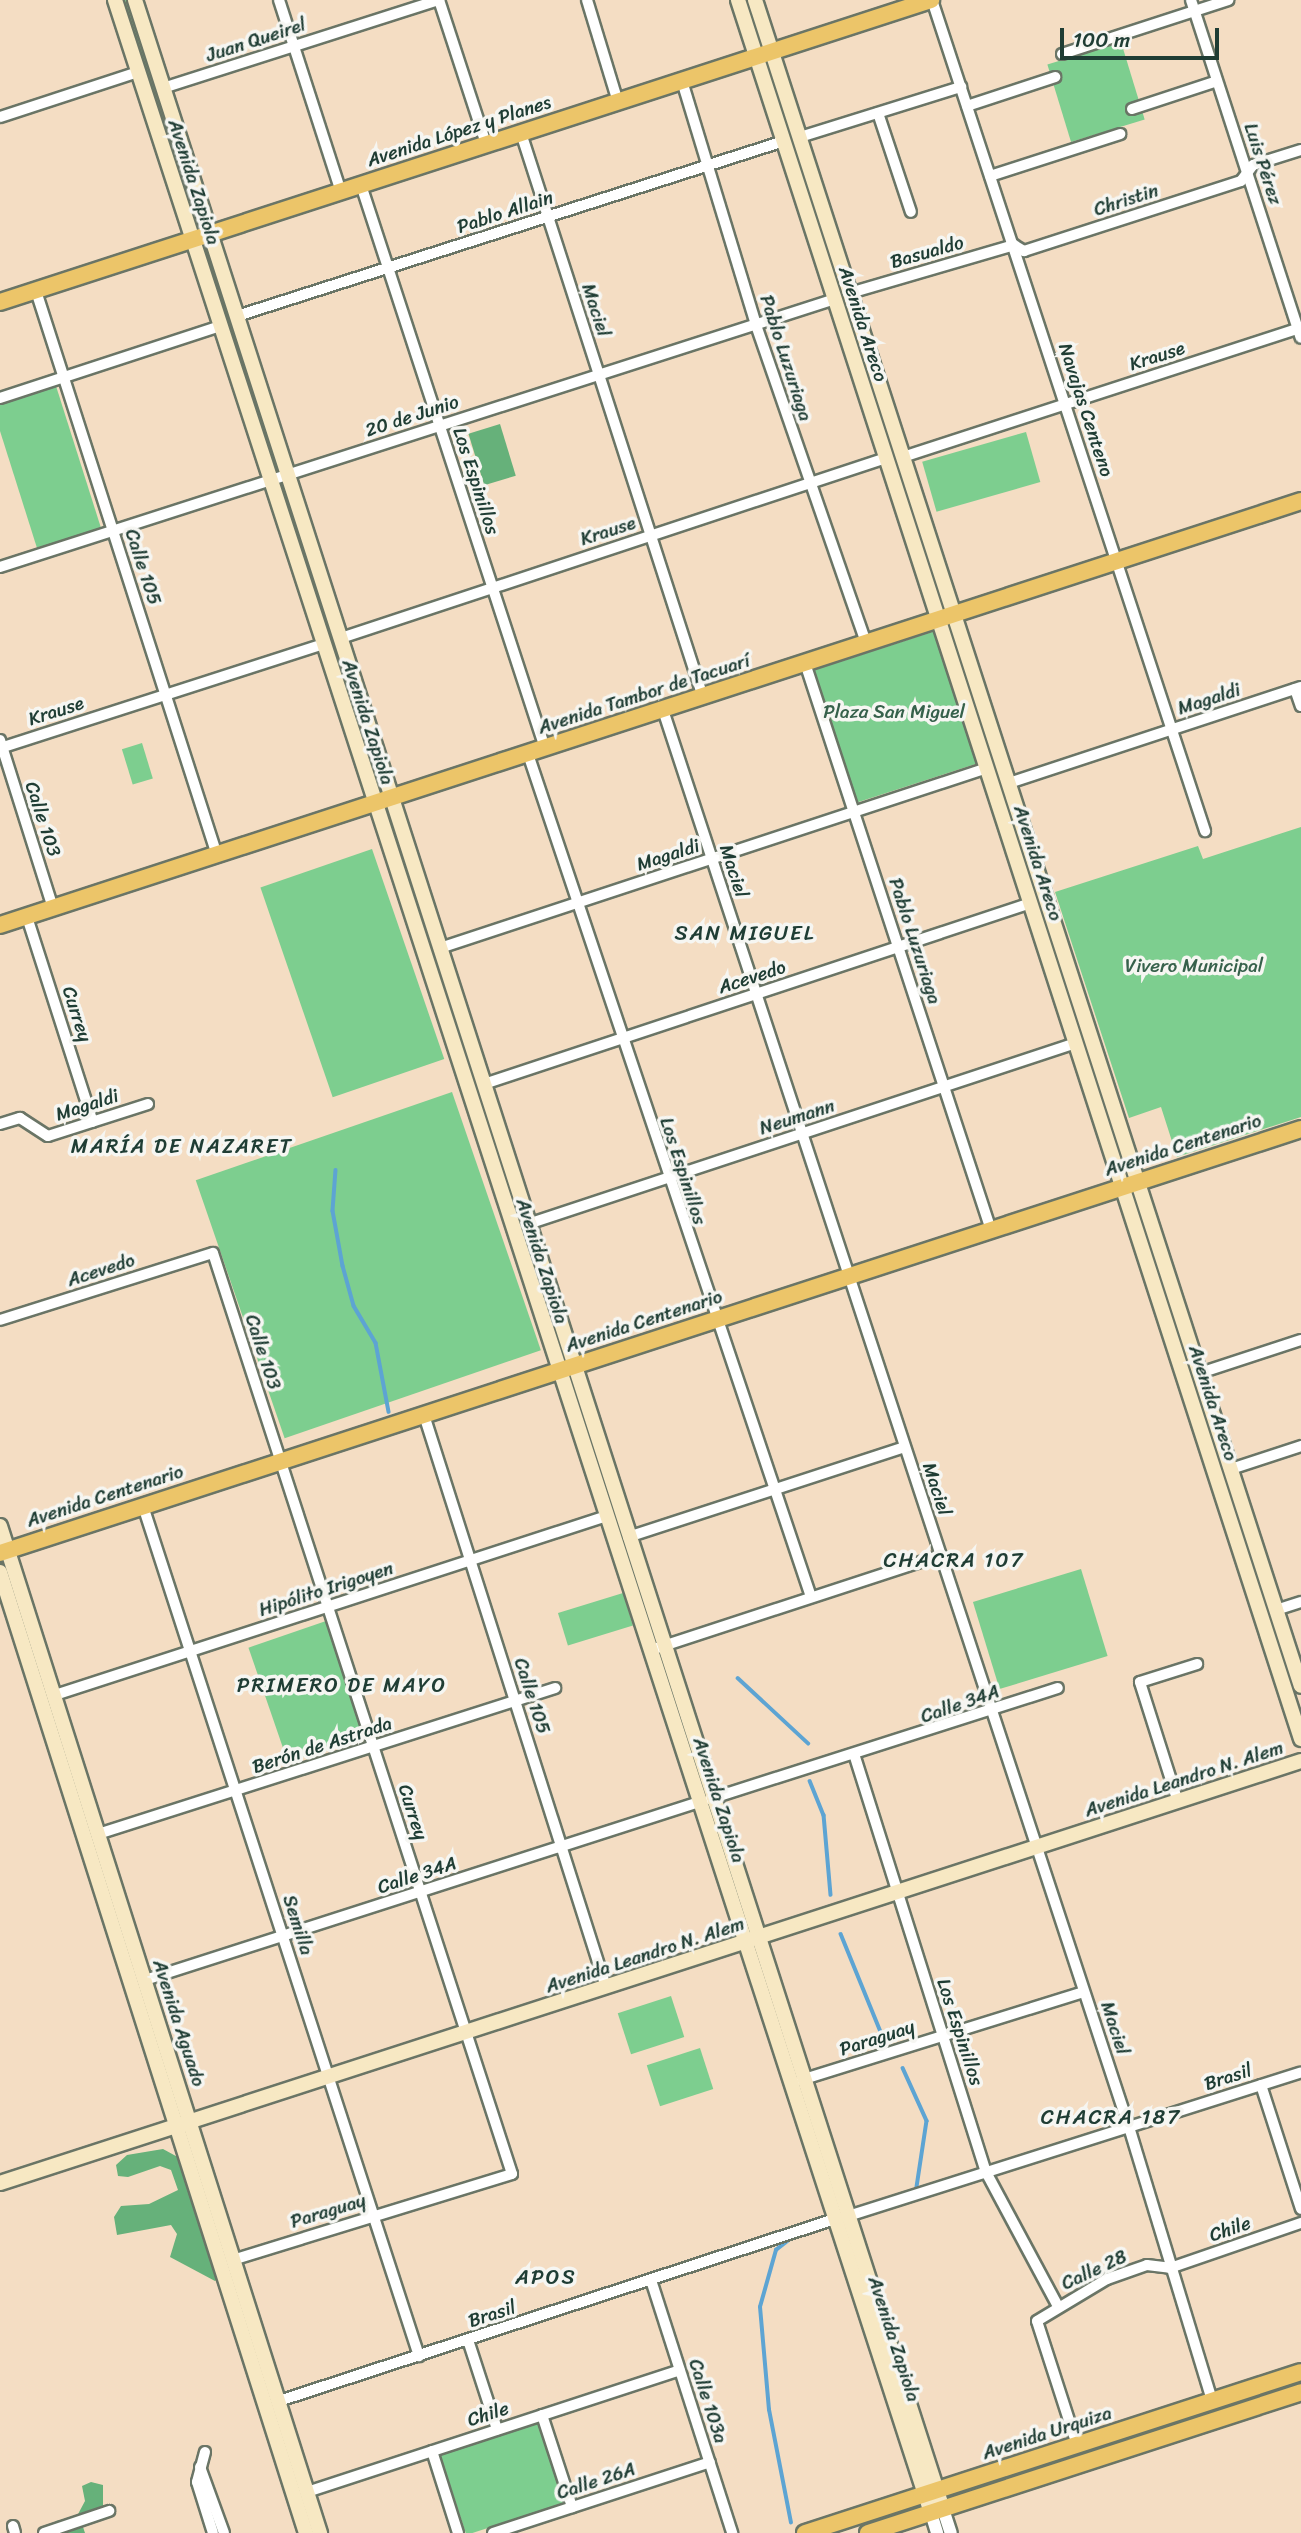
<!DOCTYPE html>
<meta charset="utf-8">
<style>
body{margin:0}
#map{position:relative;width:1301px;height:2533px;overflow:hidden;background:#f4ddc3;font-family:Sriracha,sans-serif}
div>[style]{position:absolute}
.green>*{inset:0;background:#7dce8f;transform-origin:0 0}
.forest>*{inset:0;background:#66b17a;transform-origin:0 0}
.stream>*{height:3.5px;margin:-1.75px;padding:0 1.75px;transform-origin:1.75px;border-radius:1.75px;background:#5da4d3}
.roads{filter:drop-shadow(2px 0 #6a7566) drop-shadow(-2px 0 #6a7566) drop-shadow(0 2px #6a7566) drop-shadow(0 -2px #6a7566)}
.minor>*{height:10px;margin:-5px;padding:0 5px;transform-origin:5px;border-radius:5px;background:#fff}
.tertiary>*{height:12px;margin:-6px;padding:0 6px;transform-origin:6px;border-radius:6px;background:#fff}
.secondary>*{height:14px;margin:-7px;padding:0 7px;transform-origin:7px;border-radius:7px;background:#f7e8c3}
.primary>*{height:16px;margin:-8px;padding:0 8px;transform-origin:8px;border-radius:8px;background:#ecc569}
span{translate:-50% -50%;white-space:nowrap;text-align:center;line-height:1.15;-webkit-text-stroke:7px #f6f6f2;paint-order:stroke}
.street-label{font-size:19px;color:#1f3d34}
.park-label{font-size:19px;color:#36614b}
.neighbourhood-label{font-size:21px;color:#1f3d34;letter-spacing:2px}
.scale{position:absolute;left:1060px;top:28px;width:159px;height:32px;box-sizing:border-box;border:4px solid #1f3d34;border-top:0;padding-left:9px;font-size:21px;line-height:24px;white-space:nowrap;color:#1f3d34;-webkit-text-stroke:5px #f6f6f2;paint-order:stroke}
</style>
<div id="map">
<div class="green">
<div style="clip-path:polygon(121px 0,130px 0,563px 1348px,557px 1351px)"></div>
<div style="left:1121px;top:42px;width:81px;height:77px;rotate:73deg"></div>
<div style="clip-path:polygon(56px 386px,101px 528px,37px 548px,0 431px,0 403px)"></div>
<div style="left:1026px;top:432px;width:52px;height:108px;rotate:74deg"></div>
<div style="left:935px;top:631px;width:139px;height:128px;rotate:72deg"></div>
<div style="left:142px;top:743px;width:37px;height:21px;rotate:73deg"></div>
<div style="clip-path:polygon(1301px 827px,1301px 1117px,1177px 1157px,1161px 1107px,1129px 1118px,1055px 892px,1198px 846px,1203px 859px)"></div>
<div style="left:372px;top:849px;width:222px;height:118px;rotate:71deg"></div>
<div style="left:452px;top:1092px;width:273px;height:271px;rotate:71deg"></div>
<div style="left:1081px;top:1569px;width:91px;height:113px;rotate:73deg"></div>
<div style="left:623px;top:1593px;width:34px;height:68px;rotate:73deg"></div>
<div style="left:326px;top:1621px;width:121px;height:82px;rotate:71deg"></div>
<div style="left:671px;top:1996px;width:43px;height:56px;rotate:72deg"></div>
<div style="left:700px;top:2048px;width:43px;height:56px;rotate:72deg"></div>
<div style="left:539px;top:2422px;width:85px;height:104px;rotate:72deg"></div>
</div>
<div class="forest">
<div style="left:500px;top:424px;width:54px;height:33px;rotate:73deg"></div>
<div style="clip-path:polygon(163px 2149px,185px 2161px,226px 2273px,215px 2281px,170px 2257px,177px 2234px,171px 2225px,117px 2235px,114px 2217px,121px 2206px,149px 2204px,178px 2190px,171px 2170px,160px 2166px,128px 2177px,118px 2176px,116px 2165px,127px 2155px)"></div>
<div style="clip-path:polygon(91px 2482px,103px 2485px,103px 2515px,83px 2527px,85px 2533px,49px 2533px,56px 2521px,77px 2516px,85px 2501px,82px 2486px)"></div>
</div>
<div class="stream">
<div style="left:336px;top:1170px;width:41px;rotate:94.2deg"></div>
<div style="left:333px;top:1211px;width:56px;rotate:79.7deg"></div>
<div style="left:343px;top:1266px;width:41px;rotate:74.6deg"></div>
<div style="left:354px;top:1306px;width:43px;rotate:59.3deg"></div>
<div style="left:376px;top:1343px;width:70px;rotate:79.3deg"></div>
<div style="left:738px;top:1678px;width:96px;rotate:42.9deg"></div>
<div style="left:810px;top:1781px;width:37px;rotate:68deg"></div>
<div style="left:824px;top:1815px;width:80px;rotate:85deg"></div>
<div style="left:841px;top:1934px;width:111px;rotate:67.8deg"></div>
<div style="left:903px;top:2068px;width:58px;rotate:65.6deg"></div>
<div style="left:927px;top:2121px;width:67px;rotate:98.6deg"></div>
<div style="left:791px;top:2523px;width:115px;rotate:-101deg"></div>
<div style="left:769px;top:2410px;width:103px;rotate:-95deg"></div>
<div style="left:760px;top:2307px;width:59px;rotate:-74.3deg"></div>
<div style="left:776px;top:2250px;width:23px;rotate:-38deg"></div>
</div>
<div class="roads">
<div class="minor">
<div style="left:279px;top:0;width:202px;rotate:72.1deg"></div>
<div style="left:587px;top:0;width:107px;rotate:73.1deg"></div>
<div style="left:932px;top:0;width:875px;rotate:71.81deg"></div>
<div style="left:1191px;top:0;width:355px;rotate:72deg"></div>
<div style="left:1062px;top:54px;width:175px;rotate:-18deg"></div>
<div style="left:682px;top:81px;width:255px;rotate:73.1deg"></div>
<div style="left:756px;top:325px;width:336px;rotate:70.9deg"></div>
<div style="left:163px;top:88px;width:290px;rotate:-17.7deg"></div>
<div style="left:439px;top:0;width:151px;rotate:71.9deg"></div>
<div style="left:967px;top:106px;width:93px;rotate:-18.2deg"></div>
<div style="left:1132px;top:109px;width:89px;rotate:-18.2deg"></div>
<div style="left:878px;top:113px;width:104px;rotate:71.6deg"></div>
<div style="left:0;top:117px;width:145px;rotate:-18.1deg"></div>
<div style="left:521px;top:133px;width:593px;rotate:72.12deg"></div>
<div style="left:800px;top:137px;width:169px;rotate:-17.3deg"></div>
<div style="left:990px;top:176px;width:137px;rotate:-17.9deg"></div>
<div style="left:361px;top:185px;width:592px;rotate:71.9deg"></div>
<div style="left:1014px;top:245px;width:12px;rotate:31deg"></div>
<div style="left:1024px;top:251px;width:228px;rotate:-17.9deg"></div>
<div style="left:1241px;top:181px;width:20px;rotate:-53deg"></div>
<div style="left:1253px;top:165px;width:50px;rotate:-17.4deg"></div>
<div style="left:36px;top:291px;width:592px;rotate:72.21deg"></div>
<div style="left:850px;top:293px;width:171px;rotate:-16.3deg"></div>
<div style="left:237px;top:316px;width:574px;rotate:-17.74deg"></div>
<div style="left:0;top:398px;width:231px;rotate:-18.1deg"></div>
<div style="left:903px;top:457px;width:418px;rotate:-18deg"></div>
<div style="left:0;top:567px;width:877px;rotate:-17.79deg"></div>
<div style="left:341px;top:638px;width:574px;rotate:-18.28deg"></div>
<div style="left:805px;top:663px;width:597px;rotate:71.84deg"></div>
<div style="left:1295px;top:689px;width:18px;rotate:71deg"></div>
<div style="left:663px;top:710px;width:1492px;rotate:71.8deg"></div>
<div style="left:1129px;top:2127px;width:286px;rotate:73.1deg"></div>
<div style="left:0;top:740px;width:176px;rotate:72.5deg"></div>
<div style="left:0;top:748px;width:339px;rotate:-17.8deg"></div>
<div style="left:528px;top:754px;width:889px;rotate:71.44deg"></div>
<div style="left:1009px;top:783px;width:307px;rotate:-18.2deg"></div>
<div style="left:27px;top:917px;width:215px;rotate:72.2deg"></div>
<div style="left:440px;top:948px;width:576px;rotate:-18.21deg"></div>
<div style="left:484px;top:1084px;width:576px;rotate:-18.31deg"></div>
<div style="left:0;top:1124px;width:21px;rotate:-17deg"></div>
<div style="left:20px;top:1118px;width:33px;rotate:33deg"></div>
<div style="left:48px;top:1136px;width:105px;rotate:-17.7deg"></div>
<div style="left:528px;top:1224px;width:577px;rotate:-18.28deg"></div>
<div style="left:0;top:1320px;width:223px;rotate:-17.5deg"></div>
<div style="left:213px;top:1253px;width:968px;rotate:72.01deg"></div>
<div style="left:512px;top:2174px;width:289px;rotate:162.9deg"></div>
<div style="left:1200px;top:1373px;width:106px;rotate:-18.1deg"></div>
<div style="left:424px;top:1415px;width:600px;rotate:72.35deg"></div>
<div style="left:1231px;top:1469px;width:74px;rotate:-18.2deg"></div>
<div style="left:143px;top:1506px;width:894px;rotate:72.01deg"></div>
<div style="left:628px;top:1537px;width:291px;rotate:-18deg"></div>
<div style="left:1276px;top:1610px;width:26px;rotate:-18deg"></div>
<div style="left:651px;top:1650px;width:305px;rotate:-18.1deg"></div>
<div style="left:55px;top:1695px;width:580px;rotate:-17.97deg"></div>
<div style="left:855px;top:1757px;width:435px;rotate:72.5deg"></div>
<div style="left:986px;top:2172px;width:152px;rotate:61.8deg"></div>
<div style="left:710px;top:1799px;width:365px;rotate:-17.7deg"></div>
<div style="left:1178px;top:1802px;width:126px;rotate:-107.6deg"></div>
<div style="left:1140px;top:1682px;width:60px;rotate:-17.5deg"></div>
<div style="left:98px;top:1834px;width:480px;rotate:-17.7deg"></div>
<div style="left:145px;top:1980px;width:582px;rotate:-17.81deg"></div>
<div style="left:801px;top:2080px;width:296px;rotate:-17.3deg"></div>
<div style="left:1261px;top:2085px;width:130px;rotate:72.1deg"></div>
<div style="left:845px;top:2217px;width:478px;rotate:-17.6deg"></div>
<div style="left:651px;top:2280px;width:266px;rotate:72.2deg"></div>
<div style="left:468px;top:2340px;width:94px;rotate:72deg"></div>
<div style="left:279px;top:2401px;width:585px;rotate:-18.13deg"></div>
<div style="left:542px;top:2415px;width:97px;rotate:71.9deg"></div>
<div style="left:1077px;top:2445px;width:130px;rotate:-107.9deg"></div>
<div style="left:1037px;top:2321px;width:82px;rotate:-31deg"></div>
<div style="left:1107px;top:2279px;width:42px;rotate:-19.3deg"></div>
<div style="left:1147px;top:2265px;width:23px;rotate:7deg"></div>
<div style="left:1170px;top:2268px;width:139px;rotate:-19deg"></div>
<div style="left:432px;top:2451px;width:86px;rotate:72.4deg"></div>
<div style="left:205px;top:2452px;width:31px;rotate:105deg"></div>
<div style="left:197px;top:2482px;width:53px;rotate:72.6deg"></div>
<div style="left:200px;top:2467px;width:70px;rotate:70deg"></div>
<div style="left:307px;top:2492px;width:392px;rotate:-18.1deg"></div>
<div style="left:13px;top:2526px;width:7px;rotate:74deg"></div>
<div style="left:44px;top:2533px;width:69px;rotate:-18.7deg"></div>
<div style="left:493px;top:2533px;width:228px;rotate:-18.1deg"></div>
</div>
<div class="tertiary">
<div style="left:943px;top:2509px;width:25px;rotate:72deg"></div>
<div style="left:931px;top:2513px;width:21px;rotate:73deg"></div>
</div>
<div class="secondary">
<div style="left:115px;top:0;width:2642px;rotate:72.01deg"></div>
<div style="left:135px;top:0;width:2636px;rotate:72.15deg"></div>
<div style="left:738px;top:0;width:1828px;rotate:72.06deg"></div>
<div style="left:755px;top:0;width:1772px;rotate:72.06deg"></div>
<div style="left:0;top:1526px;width:1057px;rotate:72.37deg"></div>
<div style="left:0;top:1572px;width:1009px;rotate:72.34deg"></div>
<div style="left:0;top:2183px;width:1368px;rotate:-17.97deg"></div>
</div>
<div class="primary">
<div style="left:0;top:302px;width:979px;rotate:-17.97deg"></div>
<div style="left:0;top:925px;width:1368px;rotate:-18.05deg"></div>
<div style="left:0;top:1553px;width:1368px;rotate:-18.05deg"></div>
<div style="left:805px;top:2533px;width:521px;rotate:-17.98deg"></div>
<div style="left:868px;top:2533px;width:455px;rotate:-18deg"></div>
</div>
</div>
<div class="street-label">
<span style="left:256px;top:40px;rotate:-18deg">Juan Queirel</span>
<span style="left:459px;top:131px;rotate:-18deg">Avenida López y Planes</span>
<span style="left:1263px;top:164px;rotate:72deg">Luis Pérez</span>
<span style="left:194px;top:182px;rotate:72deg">Avenida Zapiola</span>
<span style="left:1126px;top:200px;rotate:-18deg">Christin</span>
<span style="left:505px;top:212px;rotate:-18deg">Pablo Allain</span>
<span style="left:927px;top:252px;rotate:-16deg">Basualdo</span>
<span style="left:596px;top:310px;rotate:72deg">Maciel</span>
<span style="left:863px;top:324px;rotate:72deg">Avenida Areco</span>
<span style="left:1157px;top:356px;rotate:-18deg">Krause</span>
<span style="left:786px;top:358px;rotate:72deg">Pablo Luzuriaga</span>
<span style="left:1086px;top:410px;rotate:72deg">Navajas Centeno</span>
<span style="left:412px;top:416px;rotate:-18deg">20 de Junio</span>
<span style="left:476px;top:481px;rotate:72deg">Los Espinillos</span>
<span style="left:608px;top:531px;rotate:-18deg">Krause</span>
<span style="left:143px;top:567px;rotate:72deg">Calle 105</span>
<span style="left:644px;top:694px;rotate:-18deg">Avenida Tambor de Tacuarí</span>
<span style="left:1209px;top:699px;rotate:-18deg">Magaldi</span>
<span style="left:56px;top:711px;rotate:-18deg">Krause</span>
<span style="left:368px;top:722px;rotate:72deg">Avenida Zapiola</span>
<span style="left:43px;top:819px;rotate:72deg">Calle 103</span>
<span style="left:668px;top:855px;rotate:-18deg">Magaldi</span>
<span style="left:1038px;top:863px;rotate:72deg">Avenida Areco</span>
<span style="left:734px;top:871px;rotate:72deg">Maciel</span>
<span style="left:915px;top:941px;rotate:72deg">Pablo Luzuriaga</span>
<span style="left:752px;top:977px;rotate:-18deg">Acevedo</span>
<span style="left:77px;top:1014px;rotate:72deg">Currey</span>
<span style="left:87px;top:1105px;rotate:-18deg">Magaldi</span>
<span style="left:797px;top:1117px;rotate:-18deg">Neumann</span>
<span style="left:1183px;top:1145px;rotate:-18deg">Avenida Centenario</span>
<span style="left:683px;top:1171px;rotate:72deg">Los Espinillos</span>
<span style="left:542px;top:1261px;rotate:72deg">Avenida Zapiola</span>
<span style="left:101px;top:1270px;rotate:-18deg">Acevedo</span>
<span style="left:644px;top:1321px;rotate:-18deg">Avenida Centenario</span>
<span style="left:263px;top:1352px;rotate:72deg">Calle 103</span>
<span style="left:1213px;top:1403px;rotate:72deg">Avenida Areco</span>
<span style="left:937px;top:1489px;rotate:72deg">Maciel</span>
<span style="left:105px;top:1496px;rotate:-18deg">Avenida Centenario</span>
<span style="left:326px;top:1589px;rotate:-18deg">Hipólito Irigoyen</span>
<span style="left:532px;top:1696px;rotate:72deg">Calle 105</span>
<span style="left:960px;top:1704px;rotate:-19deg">Calle 34A</span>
<span style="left:322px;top:1745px;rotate:-18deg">Berón de Astrada</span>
<span style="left:1184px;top:1779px;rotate:-18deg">Avenida Leandro N. Alem</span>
<span style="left:719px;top:1800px;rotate:72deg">Avenida Zapiola</span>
<span style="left:413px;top:1812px;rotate:72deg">Currey</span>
<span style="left:417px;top:1875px;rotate:-18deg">Calle 34A</span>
<span style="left:298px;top:1925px;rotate:72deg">Semilla</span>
<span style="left:645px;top:1955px;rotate:-18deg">Avenida Leandro N. Alem</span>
<span style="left:179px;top:2023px;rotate:72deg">Avenida Aguado</span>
<span style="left:1115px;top:2028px;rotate:72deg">Maciel</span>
<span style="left:960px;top:2032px;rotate:72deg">Los Espinillos</span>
<span style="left:877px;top:2038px;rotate:-18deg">Paraguay</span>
<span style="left:1228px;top:2077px;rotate:-18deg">Brasil</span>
<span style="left:328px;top:2211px;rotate:-17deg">Paraguay</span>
<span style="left:1230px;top:2229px;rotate:-19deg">Chile</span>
<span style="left:1094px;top:2270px;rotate:-25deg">Calle 28</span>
<span style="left:492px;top:2314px;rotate:-18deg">Brasil</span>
<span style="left:894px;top:2339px;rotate:72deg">Avenida Zapiola</span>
<span style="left:708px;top:2401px;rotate:72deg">Calle 103a</span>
<span style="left:488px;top:2414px;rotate:-18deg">Chile</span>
<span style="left:1047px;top:2433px;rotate:-18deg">Avenida Urquiza</span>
<span style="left:596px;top:2481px;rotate:-18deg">Calle 26A</span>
</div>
<div class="park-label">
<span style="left:894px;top:712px">Plaza San Miguel</span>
<span style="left:1194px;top:966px">Vivero Municipal</span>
</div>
<div class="neighbourhood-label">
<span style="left:745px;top:933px">SAN MIGUEL</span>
<span style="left:182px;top:1146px">MARÍA DE NAZARET</span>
<span style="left:954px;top:1560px">CHACRA 107</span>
<span style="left:342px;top:1685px">PRIMERO DE MAYO</span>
<span style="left:1111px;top:2117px">CHACRA 187</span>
<span style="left:546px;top:2277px">APOS</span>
</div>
<div class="scale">100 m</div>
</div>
